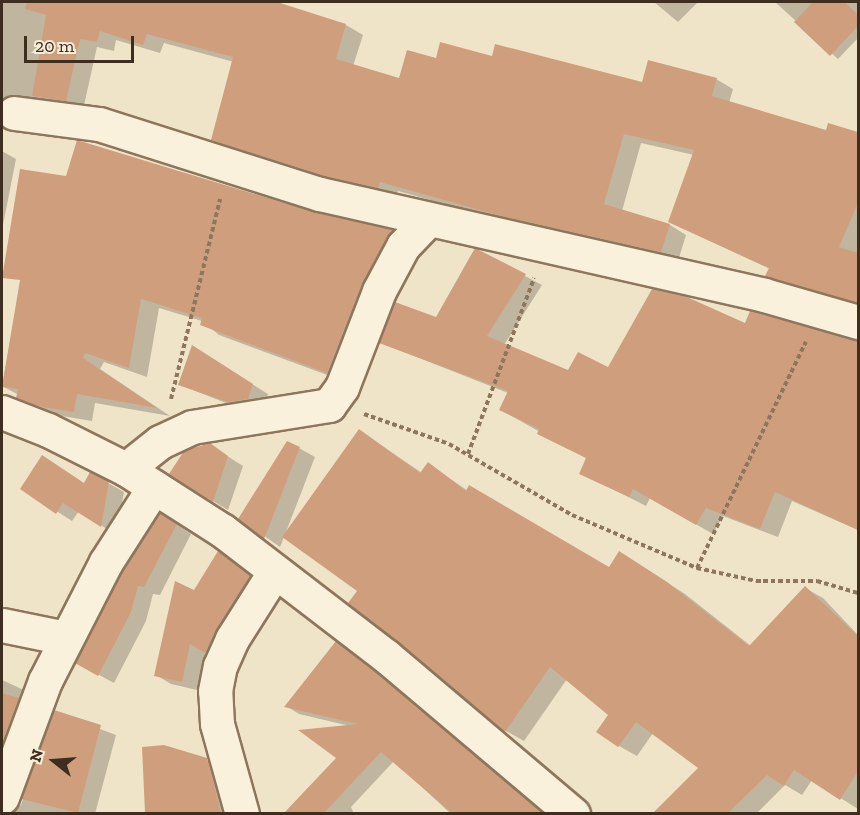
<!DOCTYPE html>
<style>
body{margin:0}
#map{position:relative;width:860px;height:815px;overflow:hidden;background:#f0e4c8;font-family:"Zilla Slab",serif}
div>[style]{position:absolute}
.shadow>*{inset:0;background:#0003}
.building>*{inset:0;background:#cf9f7d}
.path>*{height:4px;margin-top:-2px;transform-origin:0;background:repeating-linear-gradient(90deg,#8d765c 0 4.5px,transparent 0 7.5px)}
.roads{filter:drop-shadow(2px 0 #8d765c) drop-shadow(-2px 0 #8d765c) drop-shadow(0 2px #8d765c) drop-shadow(0 -2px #8d765c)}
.minor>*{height:33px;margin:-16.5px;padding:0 16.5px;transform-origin:16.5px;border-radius:16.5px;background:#faf1dc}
span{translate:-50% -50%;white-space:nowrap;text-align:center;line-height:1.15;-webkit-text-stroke:6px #f7eed8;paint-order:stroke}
.frame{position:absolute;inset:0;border:3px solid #3d2e20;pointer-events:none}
.north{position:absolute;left:24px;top:731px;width:60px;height:60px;-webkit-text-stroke:4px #f7eed8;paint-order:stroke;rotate:287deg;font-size:16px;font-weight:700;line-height:24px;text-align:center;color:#3d2e20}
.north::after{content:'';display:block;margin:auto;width:21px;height:27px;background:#3d2e20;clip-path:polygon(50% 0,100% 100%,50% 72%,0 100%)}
.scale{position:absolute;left:24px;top:36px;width:110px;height:27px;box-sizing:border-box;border:3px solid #3d2e20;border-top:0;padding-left:8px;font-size:18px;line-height:21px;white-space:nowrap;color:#3d2e20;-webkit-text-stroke:4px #f7eed8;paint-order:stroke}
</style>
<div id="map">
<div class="shadow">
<div style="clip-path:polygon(2px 2px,143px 2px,188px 15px,193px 2px,272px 2px,346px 25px,363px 35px,353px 66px,400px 80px,437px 60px,493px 57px,643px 84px,716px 79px,733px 89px,729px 103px,827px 132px,829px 125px,858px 134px,858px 306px,784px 285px,767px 275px,770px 269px,669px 222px,694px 155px,641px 143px,622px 211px,670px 225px,686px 235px,678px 261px,519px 225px,398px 191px,395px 197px,343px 185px,230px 149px,213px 139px,234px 62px,164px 43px,160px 53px,116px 40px,114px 51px,97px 47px,83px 110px,2px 100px)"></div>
<div style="clip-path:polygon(654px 2px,698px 2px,678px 22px)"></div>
<div style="clip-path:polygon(775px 2px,858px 2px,858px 38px,838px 59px)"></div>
<div style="clip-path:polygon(78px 142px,314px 213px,392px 231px,409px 241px,338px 379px,219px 335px,202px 321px,159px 308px,147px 377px,104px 362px,100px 369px,170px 416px,95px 403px,92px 421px,56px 415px,2px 386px,41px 174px,68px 178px)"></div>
<div style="clip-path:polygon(2px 151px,16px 159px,2px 230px)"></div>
<div style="clip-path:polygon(525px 276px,542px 285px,504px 345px,569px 372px,609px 369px,746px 325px,858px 340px,858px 530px,792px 501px,778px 537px,723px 516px,713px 534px,650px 498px,646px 506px,581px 473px,588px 459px,501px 410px,508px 393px,381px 343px)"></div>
<div style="clip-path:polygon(208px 356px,268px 394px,263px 407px,244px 410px,180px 385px)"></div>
<div style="clip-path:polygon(360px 431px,422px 473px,429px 464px,468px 491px,610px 568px,637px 563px,685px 594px,751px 646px,805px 588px,823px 598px,858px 635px,858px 809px,812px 780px,802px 795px,785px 785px,756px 814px,677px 814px,666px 803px,701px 768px,653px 733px,637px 756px,619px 746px,598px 731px,610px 714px,567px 679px,524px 741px,506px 731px,350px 603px,359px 591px,284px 537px,280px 547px,240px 519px,288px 442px,315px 457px,286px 532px)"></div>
<div style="clip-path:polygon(210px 445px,243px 466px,228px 510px,213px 501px,185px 453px)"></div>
<div style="clip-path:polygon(108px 483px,124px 492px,116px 535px,79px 511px,72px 521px,22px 489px)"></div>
<div style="clip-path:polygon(175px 523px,191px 534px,160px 595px,153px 594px,146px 621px,114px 683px,77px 663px)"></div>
<div style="clip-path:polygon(219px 553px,265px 585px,221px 661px,206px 652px,197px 690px,171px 684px,156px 675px,195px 592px)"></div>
<div style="clip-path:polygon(336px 643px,350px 651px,546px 814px,451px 814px,394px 761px,351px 807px,354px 814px,286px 814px,338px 758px,350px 726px,299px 714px,286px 706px)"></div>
<div style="clip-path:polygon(2px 680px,26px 691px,2px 793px)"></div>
<div style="clip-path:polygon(55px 712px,116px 735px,95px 814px,10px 814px,21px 805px)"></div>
<div style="clip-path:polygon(143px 748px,206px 760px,222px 769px,234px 814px,147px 814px)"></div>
</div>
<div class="building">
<div style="clip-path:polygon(27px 2px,277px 2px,346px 24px,336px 59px,399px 78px,407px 50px,436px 58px,440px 42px,492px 56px,495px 44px,642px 82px,648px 60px,717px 78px,712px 96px,826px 130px,828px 123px,858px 132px,858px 203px,839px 247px,858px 253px,858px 303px,765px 276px,769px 268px,668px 222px,694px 150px,624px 134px,604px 204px,670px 224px,661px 252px,501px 216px,380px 182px,378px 188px,325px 176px,211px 140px,233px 57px,147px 34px,143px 45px,100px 31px,97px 42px,80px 39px,66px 101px,32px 96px,46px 15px,25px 9px)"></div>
<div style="clip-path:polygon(813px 2px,845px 2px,858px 15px,858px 26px,830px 56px,794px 22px)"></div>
<div style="clip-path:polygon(77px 140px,314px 212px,393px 230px,362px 284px,327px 373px,200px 325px,202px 318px,141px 299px,129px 368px,85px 353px,83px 358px,157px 408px,77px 394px,74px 412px,37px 406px,16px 398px,18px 389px,2px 387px,20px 280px,2px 278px,20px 169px,66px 176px)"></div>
<div style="clip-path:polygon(475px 248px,526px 274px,487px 336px,568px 370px,578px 352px,608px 367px,652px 289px,687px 297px,745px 323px,750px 311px,858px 340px,858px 530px,775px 492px,760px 529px,706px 508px,696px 525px,633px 489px,629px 497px,579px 474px,586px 458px,537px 434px,539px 429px,499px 410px,508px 391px,379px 343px,395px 302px,436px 317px)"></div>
<div style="clip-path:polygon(192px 345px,253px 384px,248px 399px,228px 402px,178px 385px)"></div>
<div style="clip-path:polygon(359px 429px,420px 473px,428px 462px,466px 491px,469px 485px,609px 567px,619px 551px,667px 582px,749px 646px,805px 586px,858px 636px,858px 771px,840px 800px,794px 770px,784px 786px,767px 775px,728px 813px,653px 813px,698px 768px,636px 722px,618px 747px,596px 732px,608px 715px,550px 667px,505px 732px,348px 603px,357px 591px,282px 537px)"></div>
<div style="clip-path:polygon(287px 441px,300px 447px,264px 539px,238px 519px)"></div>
<div style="clip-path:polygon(210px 443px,228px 456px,213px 502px,169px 474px,184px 451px)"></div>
<div style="clip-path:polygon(42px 455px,84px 483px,90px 472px,109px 481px,101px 527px,63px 503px,56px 514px,20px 489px)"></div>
<div style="clip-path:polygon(160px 513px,177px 524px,144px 587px,138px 586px,131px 612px,98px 676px,75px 663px,122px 571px)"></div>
<div style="clip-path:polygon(218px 551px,250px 575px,205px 653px,190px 644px,182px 682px,154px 676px,175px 581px,194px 590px)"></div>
<div style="clip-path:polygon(336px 641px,374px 671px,543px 813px,452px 813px,381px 752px,324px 813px,284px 813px,336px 758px,298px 730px,358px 724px,284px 707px)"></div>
<div style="clip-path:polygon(2px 693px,19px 698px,2px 744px)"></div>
<div style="clip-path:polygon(54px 710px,101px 725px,78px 813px,21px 799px)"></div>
<div style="clip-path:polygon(164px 745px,207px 758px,221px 813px,145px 813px,142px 747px)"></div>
</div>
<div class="path">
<div style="left:171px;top:399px;width:206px;rotate:-76.2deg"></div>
<div style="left:364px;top:414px;width:90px;rotate:19.4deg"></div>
<div style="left:449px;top:444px;width:142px;rotate:30deg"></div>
<div style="left:572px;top:515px;width:136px;rotate:23deg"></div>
<div style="left:697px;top:568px;width:60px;rotate:12.4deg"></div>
<div style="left:756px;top:581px;width:61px"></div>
<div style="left:817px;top:581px;width:43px;rotate:16.3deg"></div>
<div style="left:468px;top:454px;width:188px;rotate:-69.4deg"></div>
<div style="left:697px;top:568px;width:251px;rotate:-64.3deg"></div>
</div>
<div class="roads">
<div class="minor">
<div style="left:14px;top:113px;width:86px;rotate:7.4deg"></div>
<div style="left:99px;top:124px;width:232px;rotate:17.6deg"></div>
<div style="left:320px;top:194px;width:455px;rotate:12.8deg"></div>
<div style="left:764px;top:295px;width:98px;rotate:16deg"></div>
<div style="left:2px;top:412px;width:49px;rotate:21.4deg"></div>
<div style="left:48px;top:430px;width:87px;rotate:26.6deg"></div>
<div style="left:126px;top:469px;width:115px;rotate:32.6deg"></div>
<div style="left:223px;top:531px;width:205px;rotate:37.5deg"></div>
<div style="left:386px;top:656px;width:245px;rotate:40.2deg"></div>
<div style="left:126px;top:469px;width:43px;rotate:-38.5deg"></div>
<div style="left:160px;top:442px;width:35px;rotate:-25deg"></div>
<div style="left:192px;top:427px;width:139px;rotate:-9.1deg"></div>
<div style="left:329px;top:405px;width:22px;rotate:-54deg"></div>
<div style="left:342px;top:387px;width:103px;rotate:-68.9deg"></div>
<div style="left:379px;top:291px;width:51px;rotate:-61.9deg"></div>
<div style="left:403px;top:246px;width:37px;rotate:-46deg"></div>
<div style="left:2px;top:625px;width:65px;rotate:11.5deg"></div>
<div style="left:2px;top:797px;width:124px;rotate:-69.7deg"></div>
<div style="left:45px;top:681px;width:134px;rotate:-62.9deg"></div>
<div style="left:106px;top:562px;width:89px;rotate:-57.4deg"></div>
<div style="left:242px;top:814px;width:93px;rotate:-105.5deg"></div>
<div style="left:217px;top:724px;width:33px;rotate:-93deg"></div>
<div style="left:215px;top:691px;width:25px;rotate:-79deg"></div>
<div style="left:220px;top:666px;width:30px;rotate:-66deg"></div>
<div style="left:232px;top:639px;width:80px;rotate:-57.7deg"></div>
</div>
</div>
<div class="frame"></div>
<div class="north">N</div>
<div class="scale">20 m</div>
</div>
